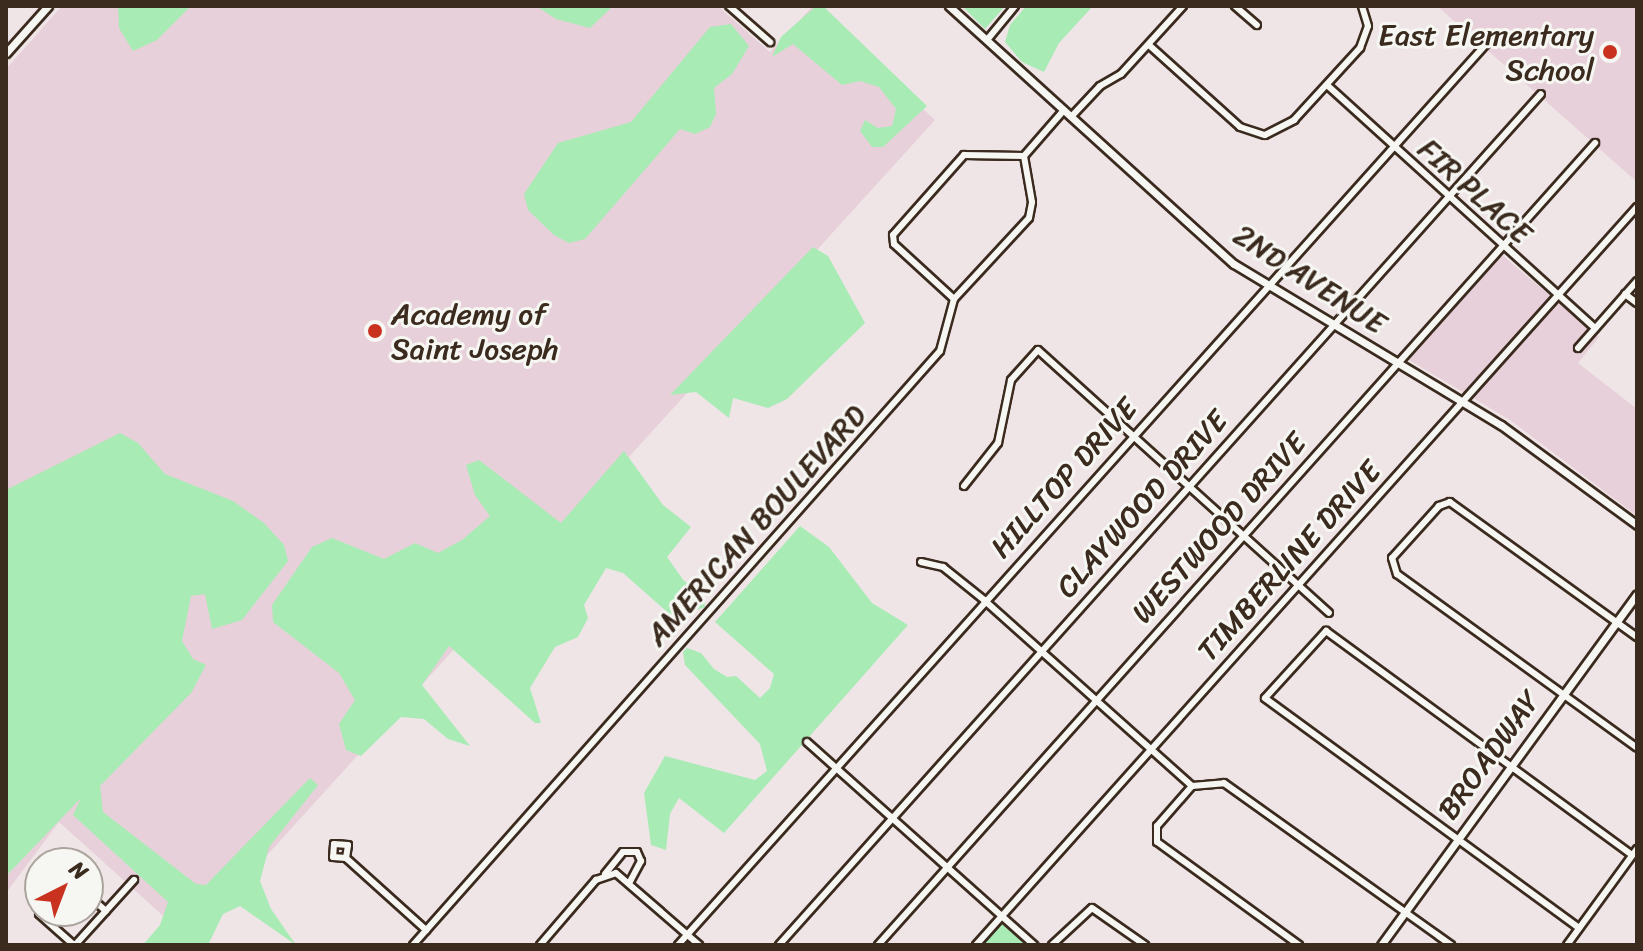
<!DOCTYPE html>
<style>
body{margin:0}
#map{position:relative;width:1643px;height:951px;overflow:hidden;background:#efe5e7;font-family:Sriracha,sans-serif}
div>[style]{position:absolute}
.built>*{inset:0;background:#e7d0d9}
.green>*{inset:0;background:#a8ebb5}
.roads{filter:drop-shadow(2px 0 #3b2a1e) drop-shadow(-2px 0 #3b2a1e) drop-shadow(0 2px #3b2a1e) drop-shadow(0 -2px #3b2a1e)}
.minor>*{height:6px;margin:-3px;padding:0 3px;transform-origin:3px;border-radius:3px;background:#f6f6f2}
.tertiary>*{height:7px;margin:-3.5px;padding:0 3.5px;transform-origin:3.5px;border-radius:3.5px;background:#f6f6f2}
.dots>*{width:22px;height:22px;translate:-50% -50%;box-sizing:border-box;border:4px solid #f6f6f2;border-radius:50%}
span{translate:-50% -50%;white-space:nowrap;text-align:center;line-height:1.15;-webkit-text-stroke:6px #f6f6f2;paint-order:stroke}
.poi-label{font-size:30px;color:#3b2a1e}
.right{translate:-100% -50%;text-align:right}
.left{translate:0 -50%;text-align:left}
.street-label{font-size:30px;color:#3b2a1e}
.frame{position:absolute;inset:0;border:8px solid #3b2a1e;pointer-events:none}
.north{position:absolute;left:24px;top:847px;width:80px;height:80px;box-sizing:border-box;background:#f6f6f2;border:2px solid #aba49d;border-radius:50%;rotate:42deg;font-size:22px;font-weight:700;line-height:32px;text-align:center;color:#3b2a1e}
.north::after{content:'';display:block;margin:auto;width:28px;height:36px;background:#c8321e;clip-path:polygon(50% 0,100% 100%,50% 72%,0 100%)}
</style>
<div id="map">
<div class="built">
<div style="clip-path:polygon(62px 6px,718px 6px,770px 52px,812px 7px,935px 120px,190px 940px,59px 822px,6px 893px,6px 69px)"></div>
<div style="clip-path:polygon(1437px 6px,1637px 6px,1637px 182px,1542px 98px)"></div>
<div style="clip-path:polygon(1502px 255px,1599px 337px,1578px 363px,1637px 409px,1637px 516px,1510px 420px,1409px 360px)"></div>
</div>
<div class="green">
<div style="clip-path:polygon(118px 6px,191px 6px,157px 40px,133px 51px,119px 28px)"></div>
<div style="clip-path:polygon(536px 6px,613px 6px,590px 28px,556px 19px)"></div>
<div style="clip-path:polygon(816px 6px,823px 6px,927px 106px,883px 147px,872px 147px,860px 131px,865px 120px,878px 128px,892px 126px,896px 109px,879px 87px,860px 81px,842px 85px,793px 44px,772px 57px,781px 37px)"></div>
<div style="clip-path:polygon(962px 6px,1005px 6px,985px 29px)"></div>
<div style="clip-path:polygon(1026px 6px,1093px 6px,1059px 43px,1044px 72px,1022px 62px,1005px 42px,1010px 25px)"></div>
<div style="clip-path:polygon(731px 24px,749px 46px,732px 74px,714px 88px,716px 114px,710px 127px,695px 134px,680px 129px,585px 239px,569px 243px,554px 235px,528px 210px,524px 194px,558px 143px,631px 122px,710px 27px)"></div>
<div style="clip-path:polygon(813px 247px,828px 256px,865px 323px,787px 399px,768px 408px,733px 398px,729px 418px,696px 392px,670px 395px)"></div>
<div style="clip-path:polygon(120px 433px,138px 443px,165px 474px,233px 501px,264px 523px,284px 545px,288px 561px,242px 620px,212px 629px,205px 594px,191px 596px,182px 641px,193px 659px,206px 665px,191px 693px,100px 786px,103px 812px,196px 884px,206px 885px,310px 778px,318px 785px,269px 847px,260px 881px,271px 909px,296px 945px,240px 906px,223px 914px,208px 945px,143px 945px,160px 925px,168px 902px,73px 815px,81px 798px,6px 876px,6px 490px)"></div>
<div style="clip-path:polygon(624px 451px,663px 505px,691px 527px,667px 557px,684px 581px,703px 591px,705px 607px,674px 618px,623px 573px,606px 568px,584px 605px,588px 618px,578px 637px,555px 647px,530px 688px,541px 723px,535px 723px,449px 646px,422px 685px,470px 746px,448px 739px,424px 719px,401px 717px,361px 756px,346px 750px,339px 724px,355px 700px,339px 673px,273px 622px,272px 605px,312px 547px,332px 538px,384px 559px,415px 543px,438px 553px,462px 540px,490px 516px,475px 495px,466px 465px,479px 460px,561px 523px)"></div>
<div style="clip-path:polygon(800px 526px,829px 547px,872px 603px,908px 625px,724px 833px,679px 798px,670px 814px,666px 850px,651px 845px,644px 793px,665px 756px,755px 780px,767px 771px,760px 744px,685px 665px,683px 652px,687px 648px,701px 653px,714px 669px,727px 677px,736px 676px,760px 698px,770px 688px,774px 674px,715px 622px)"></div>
<div style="clip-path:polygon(1004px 923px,1025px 945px,979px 945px,994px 928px)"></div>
</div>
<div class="roads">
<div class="minor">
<div style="left:729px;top:6px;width:55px;rotate:41.3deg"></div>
<div style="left:1235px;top:6px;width:29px;rotate:41deg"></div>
<div style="left:987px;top:40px;width:44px;rotate:-50.5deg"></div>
<div style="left:1149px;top:45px;width:122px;rotate:42deg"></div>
<div style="left:1240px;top:127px;width:26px;rotate:18deg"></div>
<div style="left:1265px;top:135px;width:33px;rotate:-27deg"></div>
<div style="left:1294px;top:120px;width:98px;rotate:-47.5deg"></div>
<div style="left:1360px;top:48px;width:23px;rotate:-70deg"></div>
<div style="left:1368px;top:26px;width:21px;rotate:-107deg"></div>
<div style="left:1327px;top:85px;width:362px;rotate:42.2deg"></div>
<div style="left:1071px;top:117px;width:42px;rotate:-46.9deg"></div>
<div style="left:1100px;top:86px;width:24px;rotate:-30deg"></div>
<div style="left:1121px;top:74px;width:92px;rotate:-47.6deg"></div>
<div style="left:1625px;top:294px;width:15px;rotate:37deg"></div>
<div style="left:954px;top:299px;width:81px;rotate:-137.5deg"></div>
<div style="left:894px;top:244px;width:9px;rotate:-96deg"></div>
<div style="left:893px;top:235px;width:107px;rotate:-48.4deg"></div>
<div style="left:964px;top:155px;width:60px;rotate:1deg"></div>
<div style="left:1578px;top:348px;width:89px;rotate:-48.6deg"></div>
<div style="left:964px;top:486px;width:55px;rotate:-51.7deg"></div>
<div style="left:998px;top:443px;width:64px;rotate:-78.3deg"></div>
<div style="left:1011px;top:380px;width:40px;rotate:-48deg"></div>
<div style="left:1038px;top:350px;width:392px;rotate:42.1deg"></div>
<div style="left:921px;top:562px;width:23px;rotate:13deg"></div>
<div style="left:943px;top:567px;width:53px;rotate:38.8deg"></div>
<div style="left:984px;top:600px;width:279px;rotate:41.8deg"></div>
<div style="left:1637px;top:637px;width:231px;rotate:-144.2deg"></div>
<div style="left:1450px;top:502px;width:12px;rotate:160deg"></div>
<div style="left:1439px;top:506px;width:70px;rotate:132.1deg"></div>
<div style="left:1392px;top:558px;width:17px;rotate:73deg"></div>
<div style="left:1397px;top:574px;width:296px;rotate:35.9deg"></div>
<div style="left:807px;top:742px;width:305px;rotate:41.8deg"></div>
<div style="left:346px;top:858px;width:13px;rotate:-81deg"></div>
<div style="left:348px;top:845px;width:14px;rotate:-176deg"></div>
<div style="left:334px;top:844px;width:13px;rotate:94deg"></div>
<div style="left:333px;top:857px;width:13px;rotate:4deg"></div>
<div style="left:346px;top:858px;width:108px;rotate:42deg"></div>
<div style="left:605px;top:874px;width:28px;rotate:-51deg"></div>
<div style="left:623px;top:852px;width:14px"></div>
<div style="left:637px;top:852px;width:10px;rotate:66deg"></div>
<div style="left:641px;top:861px;width:24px;rotate:118deg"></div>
<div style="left:88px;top:895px;width:24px;rotate:42deg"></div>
<div style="left:42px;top:911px;width:4px;rotate:135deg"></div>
<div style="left:39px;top:914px;width:47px;rotate:41.5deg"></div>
<div style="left:1579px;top:928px;width:389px;rotate:-143.8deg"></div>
<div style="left:1265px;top:698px;width:91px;rotate:-47.7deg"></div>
<div style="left:1326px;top:631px;width:379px;rotate:36.2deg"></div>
<div style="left:75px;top:945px;width:88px;rotate:-47.8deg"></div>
<div style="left:413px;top:945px;width:794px;rotate:-48.42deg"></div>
<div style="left:940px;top:351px;width:54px;rotate:-74.9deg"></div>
<div style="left:954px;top:299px;width:110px;rotate:-47.2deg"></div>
<div style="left:1029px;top:218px;width:16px;rotate:-79deg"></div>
<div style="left:1032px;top:202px;width:47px;rotate:-99.9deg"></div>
<div style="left:1024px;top:156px;width:61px;rotate:-49deg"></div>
<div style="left:540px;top:945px;width:86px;rotate:-49.3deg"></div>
<div style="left:596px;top:880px;width:21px;rotate:-19deg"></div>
<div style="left:616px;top:873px;width:110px;rotate:40.9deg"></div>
<div style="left:678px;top:945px;width:1210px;rotate:-48.11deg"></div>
<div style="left:779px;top:945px;width:1142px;rotate:-48.16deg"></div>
<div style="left:878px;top:945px;width:1076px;rotate:-48.2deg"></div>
<div style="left:976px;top:945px;width:991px;rotate:-48.15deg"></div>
<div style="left:1052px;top:945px;width:54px;rotate:-42.8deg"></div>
<div style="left:1092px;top:908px;width:65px;rotate:34.9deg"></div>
<div style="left:1299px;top:945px;width:175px;rotate:-144deg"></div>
<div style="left:1157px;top:842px;width:16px;rotate:-90deg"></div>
<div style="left:1157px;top:826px;width:53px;rotate:-48.8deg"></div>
<div style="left:1192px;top:786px;width:32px;rotate:-5deg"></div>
<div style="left:1224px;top:783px;width:279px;rotate:35.5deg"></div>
<div style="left:1567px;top:945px;width:119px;rotate:-53.9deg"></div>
</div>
<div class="tertiary">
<div style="left:949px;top:6px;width:384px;rotate:42.2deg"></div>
<div style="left:1234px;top:264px;width:312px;rotate:31.1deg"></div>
<div style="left:1501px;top:425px;width:169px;rotate:36.3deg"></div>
<div style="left:6px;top:53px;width:63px;rotate:-48.2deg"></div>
<div style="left:1381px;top:945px;width:434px;rotate:-53.9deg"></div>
</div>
</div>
<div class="dots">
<div style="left:1610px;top:52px;background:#c8321e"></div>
<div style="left:375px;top:331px;background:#c8321e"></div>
</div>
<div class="poi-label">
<span class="right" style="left:1594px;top:52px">East Elementary<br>School</span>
<span class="left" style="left:391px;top:331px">Academy of<br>Saint Joseph</span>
</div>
<div class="street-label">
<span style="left:1475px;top:191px;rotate:42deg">FIR PLACE</span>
<span style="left:1310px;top:279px;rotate:33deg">2ND AVENUE</span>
<span style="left:1064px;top:478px;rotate:-48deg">HILLTOP DRIVE</span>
<span style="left:1142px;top:504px;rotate:-48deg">CLAYWOOD DRIVE</span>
<span style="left:756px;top:525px;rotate:-48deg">AMERICAN BOULEVARD</span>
<span style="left:1219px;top:528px;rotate:-48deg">WESTWOOD DRIVE</span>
<span style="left:1289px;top:561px;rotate:-48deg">TIMBERLINE DRIVE</span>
<span style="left:1489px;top:755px;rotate:-54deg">BROADWAY</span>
</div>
<div class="frame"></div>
<div class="north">N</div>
</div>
